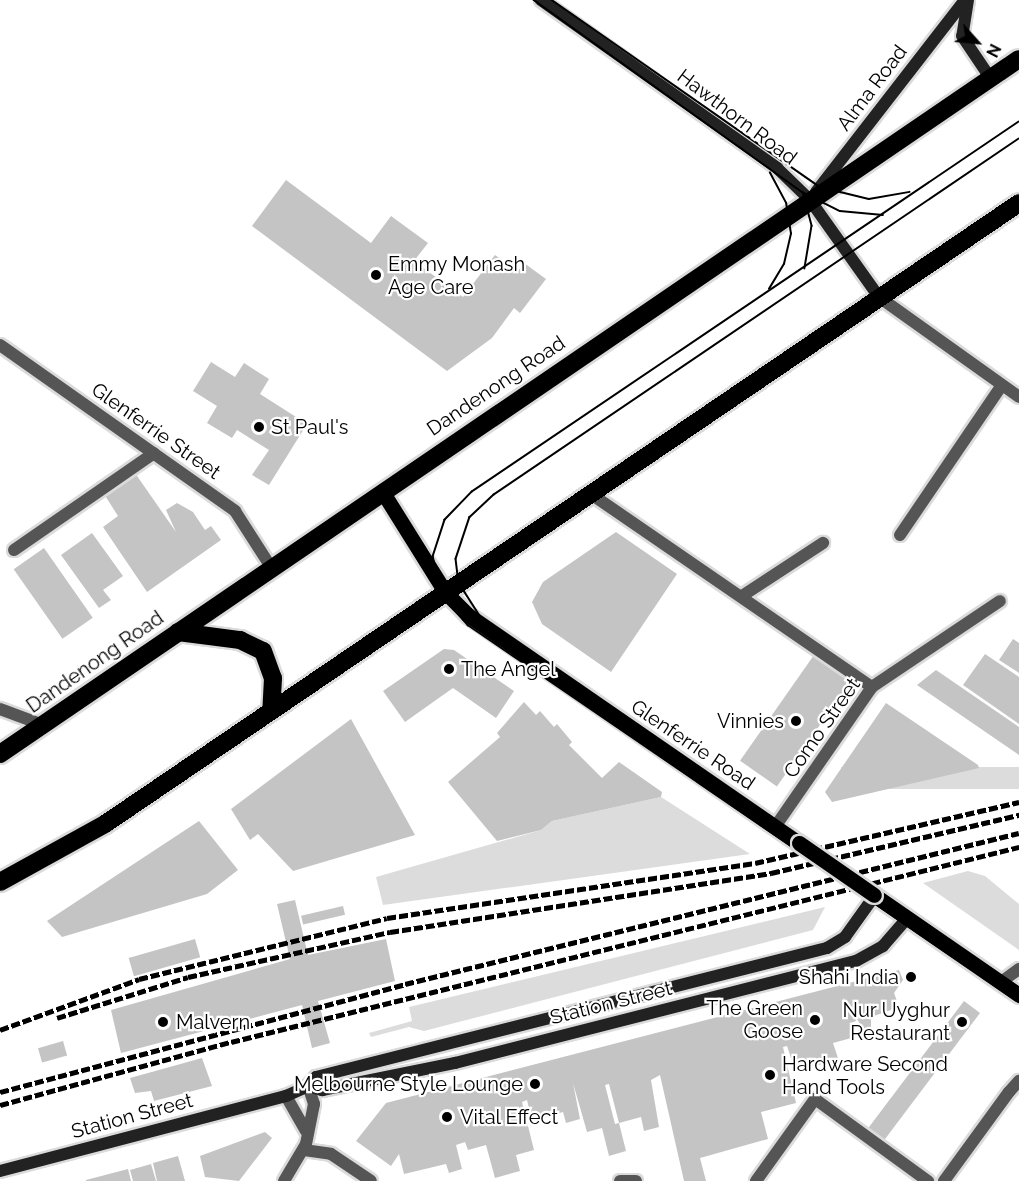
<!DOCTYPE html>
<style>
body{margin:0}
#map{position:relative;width:1019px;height:1181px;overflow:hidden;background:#fff;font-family:Raleway,sans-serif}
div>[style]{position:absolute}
.green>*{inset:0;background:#dcdcdc;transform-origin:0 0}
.building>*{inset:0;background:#c4c4c4;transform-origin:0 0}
.roads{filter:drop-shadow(2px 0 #dbdbdb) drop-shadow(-2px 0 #dbdbdb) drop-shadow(0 2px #dbdbdb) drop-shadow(0 -2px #dbdbdb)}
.lane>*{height:12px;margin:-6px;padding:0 6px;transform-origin:6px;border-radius:6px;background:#555}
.street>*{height:12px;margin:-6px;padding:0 6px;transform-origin:6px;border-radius:6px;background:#555}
.secondary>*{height:12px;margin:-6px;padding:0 6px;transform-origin:6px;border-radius:6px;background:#222}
.primary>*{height:15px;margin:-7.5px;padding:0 7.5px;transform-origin:7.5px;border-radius:7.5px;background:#000}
.highway>*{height:18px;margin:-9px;padding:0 9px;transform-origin:9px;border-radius:9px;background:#000}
.tram>*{height:1.5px;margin:-0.75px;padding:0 0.75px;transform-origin:0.75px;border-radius:0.75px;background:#000}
.rail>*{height:4.5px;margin-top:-2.25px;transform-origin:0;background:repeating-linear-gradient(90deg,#000 0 9px,transparent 0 12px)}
.bridges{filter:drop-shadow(2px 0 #dbdbdb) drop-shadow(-2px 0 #dbdbdb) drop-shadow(0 2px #dbdbdb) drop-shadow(0 -2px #dbdbdb)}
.primary-bridge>*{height:15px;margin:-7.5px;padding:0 7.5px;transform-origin:7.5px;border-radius:7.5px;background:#000}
.dots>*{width:16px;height:16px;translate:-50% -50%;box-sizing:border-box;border:3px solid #fff;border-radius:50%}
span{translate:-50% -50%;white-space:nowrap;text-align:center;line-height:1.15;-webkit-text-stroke:4.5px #fff;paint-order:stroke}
.street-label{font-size:20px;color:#000}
.poi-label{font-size:20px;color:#000}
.left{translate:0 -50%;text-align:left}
.right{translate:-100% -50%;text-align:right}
.north{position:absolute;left:947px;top:12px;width:60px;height:60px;-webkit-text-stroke:4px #fff;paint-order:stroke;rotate:117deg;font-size:16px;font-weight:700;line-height:24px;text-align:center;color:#000}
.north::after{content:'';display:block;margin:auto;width:21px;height:27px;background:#000;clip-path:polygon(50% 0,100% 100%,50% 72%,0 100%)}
</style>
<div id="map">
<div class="green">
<div style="left:1019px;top:767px;width:22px;height:178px;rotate:90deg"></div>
<div style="clip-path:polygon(661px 797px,750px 854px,383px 905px,376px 877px,541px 830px,552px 821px)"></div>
<div style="clip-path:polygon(968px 871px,985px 876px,1019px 904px,1019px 950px,923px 883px)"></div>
<div style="clip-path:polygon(825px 907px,813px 930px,424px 1031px,409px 1027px,371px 1037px,369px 1033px,412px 1021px,409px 1007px)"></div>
</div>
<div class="building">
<div style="clip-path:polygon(286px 180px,371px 243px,391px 216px,428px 243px,414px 261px,463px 297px,495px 255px,518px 271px,524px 263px,546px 279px,520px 313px,514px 308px,492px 338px,447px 371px,252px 226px)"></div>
<div style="clip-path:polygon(211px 362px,235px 377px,244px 363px,269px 379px,260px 394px,307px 424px,269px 485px,252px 475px,269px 450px,237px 430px,232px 438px,207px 423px,217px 406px,193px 391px)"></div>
<div style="clip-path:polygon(135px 473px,176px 532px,166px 510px,177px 503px,193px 512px,205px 530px,211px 526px,221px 540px,147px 592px,103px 527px,118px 516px,104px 494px)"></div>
<div style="clip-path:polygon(616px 532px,677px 574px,611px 672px,542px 624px,532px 602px,543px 582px)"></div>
<div style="clip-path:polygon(92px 533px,123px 576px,103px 590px,111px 600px,99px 608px,61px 555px)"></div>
<div style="left:44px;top:548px;width:85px;height:37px;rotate:55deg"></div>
<div style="clip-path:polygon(1013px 639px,1019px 643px,1019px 673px,999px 660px)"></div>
<div style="clip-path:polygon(444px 649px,454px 650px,514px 691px,496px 718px,453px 688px,405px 722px,383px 691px)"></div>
<div style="clip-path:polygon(985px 654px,1019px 677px,1019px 724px,963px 685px)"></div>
<div style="left:814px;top:655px;width:45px;height:129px;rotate:35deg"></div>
<div style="clip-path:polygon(936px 670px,1019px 727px,1019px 755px,917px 685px)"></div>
<div style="clip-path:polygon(524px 702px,536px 715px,540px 711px,554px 727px,557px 724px,572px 742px,569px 745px,602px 778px,619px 762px,662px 792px,661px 797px,552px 821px,541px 830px,497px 841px,448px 782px,500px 737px,497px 733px)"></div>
<div style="clip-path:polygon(886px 703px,978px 765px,979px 768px,832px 802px,825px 792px)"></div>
<div style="clip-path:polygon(351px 719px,415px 835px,293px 871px,258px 834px,250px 840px,231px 809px)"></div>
<div style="clip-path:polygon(199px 821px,238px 870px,207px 894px,62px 937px,47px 921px)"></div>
<div style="clip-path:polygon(295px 900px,308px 955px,386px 939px,395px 981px,318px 1001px,330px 1043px,312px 1048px,302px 1005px,121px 1053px,111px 1010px,290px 959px,277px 904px)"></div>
<div style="left:343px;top:906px;width:9px;height:43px;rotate:77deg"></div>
<div style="left:195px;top:939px;width:19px;height:69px;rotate:74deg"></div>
<div style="clip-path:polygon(evenodd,899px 970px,903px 980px,894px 993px,897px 1001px,891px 1010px,871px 1017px,871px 1032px,862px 1031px,858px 1020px,851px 1023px,855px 1037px,833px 1043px,838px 1058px,805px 1070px,801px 1058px,792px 1061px,787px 1046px,783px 1047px,796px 1103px,761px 1112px,768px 1139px,700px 1158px,706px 1181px,684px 1181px,660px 1075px,651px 1080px,659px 1127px,644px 1131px,641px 1117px,619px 1123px,626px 1151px,609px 1156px,602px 1128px,587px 1132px,573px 1083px,580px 1119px,566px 1123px,563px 1112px,532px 1121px,527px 1100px,522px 1102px,534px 1150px,516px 1155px,520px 1171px,495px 1178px,486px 1145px,468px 1150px,465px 1142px,456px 1145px,462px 1169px,449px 1173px,446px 1164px,404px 1174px,399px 1154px,391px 1166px,356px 1141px,386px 1103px,899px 970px,609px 1084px,619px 1123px,615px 1124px,605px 1085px,609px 1084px)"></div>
<div style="left:964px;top:1001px;width:20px;height:159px;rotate:37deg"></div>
<div style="left:63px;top:1041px;width:15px;height:26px;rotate:74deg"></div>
<div style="clip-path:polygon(202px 1058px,212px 1086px,154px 1101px,151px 1091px,135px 1093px,130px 1078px)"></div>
<div style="clip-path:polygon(265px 1132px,272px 1138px,239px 1181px,205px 1177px,200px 1156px)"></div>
<div style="clip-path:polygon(178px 1156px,185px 1181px,157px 1181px,153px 1163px)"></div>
<div style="clip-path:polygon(151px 1164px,156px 1181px,133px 1181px,130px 1170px)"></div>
<div style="clip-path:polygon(128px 1169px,131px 1181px,86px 1181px,86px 1180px)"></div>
</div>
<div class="roads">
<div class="lane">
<div style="left:591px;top:494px;width:341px;rotate:34.5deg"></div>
<div style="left:900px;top:535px;width:181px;rotate:-55.8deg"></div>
<div style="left:14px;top:550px;width:170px;rotate:-34.7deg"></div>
<div style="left:742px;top:596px;width:97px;rotate:-33.2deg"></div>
<div style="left:1001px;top:982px;width:22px;rotate:-36deg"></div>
<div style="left:1009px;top:1092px;width:15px;rotate:-48deg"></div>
<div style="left:620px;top:1181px;width:16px"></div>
<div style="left:756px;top:1181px;width:101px;rotate:-54.3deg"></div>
<div style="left:815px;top:1099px;width:140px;rotate:36deg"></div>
</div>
<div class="street">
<div style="left:879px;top:297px;width:172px;rotate:35.5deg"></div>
<div style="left:0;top:345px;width:288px;rotate:35.2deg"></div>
<div style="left:235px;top:511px;width:67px;rotate:57.3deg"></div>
<div style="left:0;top:709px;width:46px;rotate:20.4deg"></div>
<div style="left:775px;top:827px;width:170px;rotate:-55.3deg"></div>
<div style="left:872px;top:687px;width:154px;rotate:-33.9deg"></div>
<div style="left:286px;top:1096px;width:40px;rotate:60.3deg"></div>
<div style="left:304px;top:1150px;width:27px;rotate:8deg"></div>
<div style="left:331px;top:1154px;width:48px;rotate:34deg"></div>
<div style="left:284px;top:1181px;width:43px;rotate:-59.3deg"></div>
<div style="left:306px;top:1144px;width:41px;rotate:-78.7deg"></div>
<div style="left:314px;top:1104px;width:19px;rotate:-108deg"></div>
<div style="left:944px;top:1181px;width:110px;rotate:-53.9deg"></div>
</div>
<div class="secondary">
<div style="left:541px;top:0;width:290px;rotate:35.4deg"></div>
<div style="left:777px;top:168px;width:46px;rotate:44.1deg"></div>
<div style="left:810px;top:200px;width:119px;rotate:54.6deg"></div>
<div style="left:968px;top:0;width:36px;rotate:99deg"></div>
<div style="left:962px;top:36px;width:52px;rotate:56deg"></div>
<div style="left:816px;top:192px;width:243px;rotate:-52.2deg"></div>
<div style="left:308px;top:1086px;width:15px;rotate:16deg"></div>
<div style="left:322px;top:1090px;width:136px;rotate:-11.5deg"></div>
<div style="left:455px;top:1063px;width:414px;rotate:-14.3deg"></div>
<div style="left:856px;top:961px;width:31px;rotate:-29deg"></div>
<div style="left:883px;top:946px;width:37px;rotate:-49deg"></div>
<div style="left:0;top:1171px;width:296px;rotate:-14.7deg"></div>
<div style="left:286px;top:1096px;width:24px;rotate:-24deg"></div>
<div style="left:308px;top:1086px;width:12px;rotate:-48deg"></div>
<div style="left:316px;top:1077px;width:527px;rotate:-14.17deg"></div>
<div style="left:827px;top:948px;width:21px;rotate:-31deg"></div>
<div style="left:845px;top:937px;width:52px;rotate:-54.5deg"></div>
</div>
<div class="primary">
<div style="left:382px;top:491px;width:119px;rotate:58deg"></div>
<div style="left:445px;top:592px;width:33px;rotate:45deg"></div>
<div style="left:468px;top:615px;width:402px;rotate:34.6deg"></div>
<div style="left:874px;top:895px;width:176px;rotate:34.6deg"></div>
</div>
<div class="highway">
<div style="left:178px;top:632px;width:63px;rotate:7.4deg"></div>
<div style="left:240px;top:640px;width:25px;rotate:26deg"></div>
<div style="left:263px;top:651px;width:29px;rotate:70deg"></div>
<div style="left:273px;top:678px;width:33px;rotate:93deg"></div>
<div style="left:0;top:754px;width:1233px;rotate:-34.3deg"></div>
<div style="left:0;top:882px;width:120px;rotate:-28.9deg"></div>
<div style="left:105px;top:824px;width:1105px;rotate:-34.19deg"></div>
</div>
</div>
<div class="tram">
<div style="left:534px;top:0;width:332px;rotate:35.6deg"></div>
<div style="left:804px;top:193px;width:40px;rotate:26.6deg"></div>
<div style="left:840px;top:211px;width:43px;rotate:5.3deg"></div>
<div style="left:552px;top:0;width:327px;rotate:34.9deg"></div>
<div style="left:820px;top:187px;width:50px;rotate:13.8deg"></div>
<div style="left:869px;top:199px;width:41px;rotate:-9.9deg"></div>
<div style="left:1019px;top:122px;width:660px;rotate:145.92deg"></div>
<div style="left:472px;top:492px;width:39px;rotate:134deg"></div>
<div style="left:445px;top:520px;width:38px;rotate:108deg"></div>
<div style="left:433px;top:556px;width:40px;rotate:77deg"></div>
<div style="left:442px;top:595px;width:40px;rotate:49deg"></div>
<div style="left:468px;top:625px;width:668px;rotate:34.38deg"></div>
<div style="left:1019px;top:139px;width:634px;rotate:145.86deg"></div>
<div style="left:494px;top:495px;width:33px;rotate:137deg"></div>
<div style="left:470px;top:517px;width:44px;rotate:108.4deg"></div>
<div style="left:456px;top:559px;width:24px;rotate:83deg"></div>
<div style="left:459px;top:583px;width:43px;rotate:57.4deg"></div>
<div style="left:482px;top:619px;width:652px;rotate:34.49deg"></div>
<div style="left:803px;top:192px;width:35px;rotate:75deg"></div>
<div style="left:812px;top:226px;width:43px;rotate:99.5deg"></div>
<div style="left:769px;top:289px;width:29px;rotate:-59deg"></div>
<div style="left:784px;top:264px;width:31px;rotate:-77deg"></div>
<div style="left:791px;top:234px;width:31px;rotate:-99deg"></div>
<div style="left:786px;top:203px;width:34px;rotate:-118deg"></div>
</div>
<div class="rail">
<div style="left:57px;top:1018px;width:137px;rotate:-17.4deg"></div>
<div style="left:188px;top:977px;width:207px;rotate:-12.6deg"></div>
<div style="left:390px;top:932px;width:386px;rotate:-8.8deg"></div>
<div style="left:771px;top:873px;width:255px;rotate:-13.2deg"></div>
<div style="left:0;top:1030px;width:148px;rotate:-20.1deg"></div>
<div style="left:139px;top:979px;width:255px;rotate:-13.8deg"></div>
<div style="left:387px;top:918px;width:372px;rotate:-8.5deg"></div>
<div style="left:755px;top:863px;width:271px;rotate:-13deg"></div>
<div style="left:0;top:1092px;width:419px;rotate:-14.9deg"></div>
<div style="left:405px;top:984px;width:632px;rotate:-13.82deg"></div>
<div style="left:0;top:1105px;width:239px;rotate:-15.3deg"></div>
<div style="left:231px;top:1042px;width:812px;rotate:-13.9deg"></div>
</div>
<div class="bridges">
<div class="primary-bridge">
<div style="left:799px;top:843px;width:91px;rotate:34.7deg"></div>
</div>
</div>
<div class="dots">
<div style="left:376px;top:275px;background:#000"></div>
<div style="left:259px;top:427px;background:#000"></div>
<div style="left:449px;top:669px;background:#000"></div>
<div style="left:796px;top:721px;background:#000"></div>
<div style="left:911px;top:977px;background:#000"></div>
<div style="left:815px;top:1020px;background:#000"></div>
<div style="left:163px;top:1022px;background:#000"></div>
<div style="left:962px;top:1022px;background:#000"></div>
<div style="left:770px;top:1075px;background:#000"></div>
<div style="left:535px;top:1084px;background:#000"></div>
<div style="left:447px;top:1117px;background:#000"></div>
</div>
<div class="street-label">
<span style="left:872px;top:88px;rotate:-53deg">Alma Road</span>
<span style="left:737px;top:117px;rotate:37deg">Hawthorn Road</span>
<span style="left:496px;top:386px;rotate:-34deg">Dandenong Road</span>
<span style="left:156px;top:431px;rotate:35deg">Glenferrie Street</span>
<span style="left:95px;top:662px;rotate:-35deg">Dandenong Road</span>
<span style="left:822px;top:728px;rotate:-55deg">Como Street</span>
<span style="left:693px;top:745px;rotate:34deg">Glenferrie Road</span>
<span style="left:611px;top:1003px;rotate:-14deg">Station Street</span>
<span style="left:132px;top:1116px;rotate:-15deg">Station Street</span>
</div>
<div class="poi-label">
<span class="left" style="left:388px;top:276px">Emmy Monash<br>Age Care</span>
<span class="left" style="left:271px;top:427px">St Paul's</span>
<span class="left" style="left:461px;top:669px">The Angel</span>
<span class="right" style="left:784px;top:721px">Vinnies</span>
<span class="right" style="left:899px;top:977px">Shahi India</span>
<span class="right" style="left:803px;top:1020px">The Green<br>Goose</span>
<span class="right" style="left:950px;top:1022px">Nur Uyghur<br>Restaurant</span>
<span class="left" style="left:176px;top:1022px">Malvern</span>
<span class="left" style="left:782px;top:1076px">Hardware Second<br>Hand Tools</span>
<span class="right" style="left:523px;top:1084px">Melbourne Style Lounge</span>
<span class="left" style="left:460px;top:1117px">Vital Effect</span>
</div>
<div class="north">N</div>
</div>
